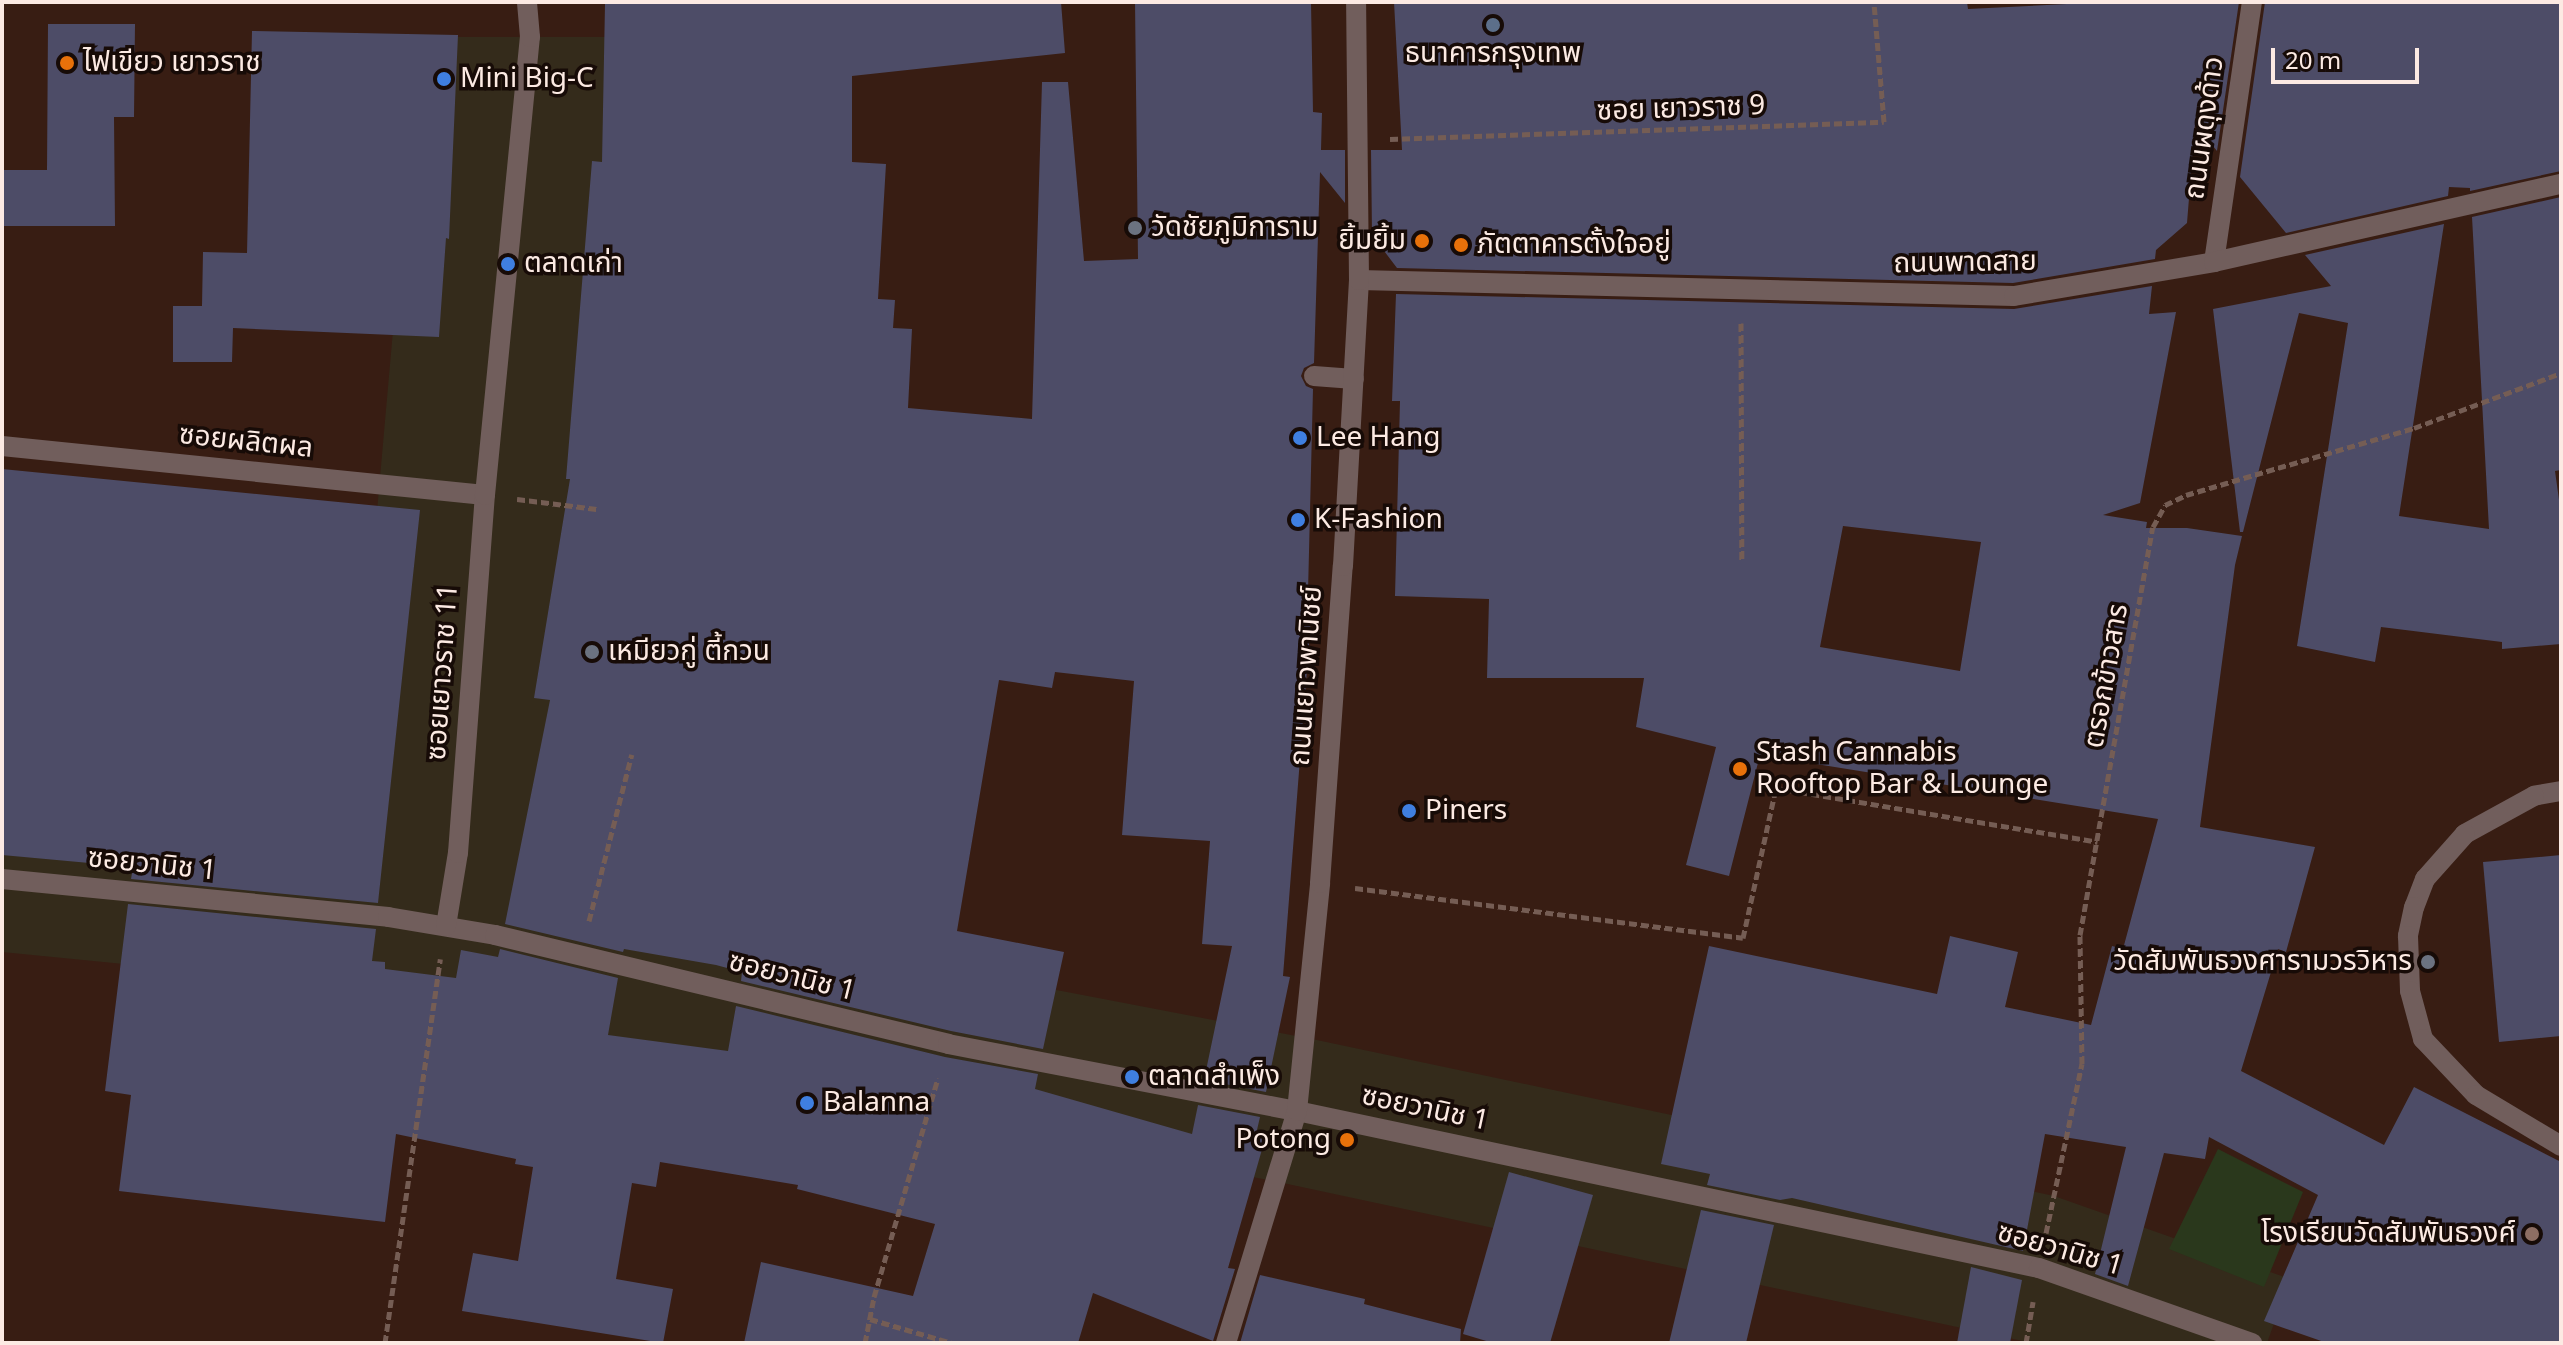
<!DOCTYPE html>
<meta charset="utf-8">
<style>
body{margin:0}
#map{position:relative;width:2563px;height:1345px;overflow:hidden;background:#381d13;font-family:Georgia,"Noto Sans Thai",serif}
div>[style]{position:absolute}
.commercial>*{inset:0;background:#342b1b}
.green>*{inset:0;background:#2a381c}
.building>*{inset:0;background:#4d4c67}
.path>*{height:5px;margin-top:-2.5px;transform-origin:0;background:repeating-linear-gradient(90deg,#755d54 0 8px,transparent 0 12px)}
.lane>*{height:20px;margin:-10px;padding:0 10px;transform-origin:10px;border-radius:10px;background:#715e5c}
.street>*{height:20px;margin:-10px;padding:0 10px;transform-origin:10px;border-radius:10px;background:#715e5c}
.dots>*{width:22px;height:22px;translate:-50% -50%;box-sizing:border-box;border:4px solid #170b07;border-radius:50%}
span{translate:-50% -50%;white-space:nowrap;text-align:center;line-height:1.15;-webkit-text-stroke:7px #170b07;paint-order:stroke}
.poi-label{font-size:28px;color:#fceae3}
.left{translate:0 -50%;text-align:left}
.right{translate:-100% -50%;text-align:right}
.street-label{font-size:28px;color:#fceae3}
.frame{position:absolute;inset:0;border:4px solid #fceae3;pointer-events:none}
.scale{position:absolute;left:2271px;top:48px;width:148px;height:36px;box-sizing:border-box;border:4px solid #fceae3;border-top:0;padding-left:10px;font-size:24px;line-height:28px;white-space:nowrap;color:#fceae3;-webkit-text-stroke:6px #170b07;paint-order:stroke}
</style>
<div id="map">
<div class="commercial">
<div style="clip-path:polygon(419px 37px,640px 37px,963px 972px,1312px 1039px,2054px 1196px,2290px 1279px,2267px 1343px,2032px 1343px,1283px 1183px,927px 1114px,379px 989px,2px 952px,2px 805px,348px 839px)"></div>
</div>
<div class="green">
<div style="clip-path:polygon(2218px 1149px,2303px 1192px,2264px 1287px,2169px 1249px)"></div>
</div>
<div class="building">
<div style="clip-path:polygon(687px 2px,1061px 2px,1065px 53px,852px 76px,852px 162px,886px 164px,878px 299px,895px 300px,893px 328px,912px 329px,908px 408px,1032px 419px,1042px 82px,1068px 82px,1084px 261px,1138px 259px,1135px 2px,1311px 2px,1313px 112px,1322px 113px,1321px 150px,1345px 150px,1345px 203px,1320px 172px,1314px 363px,1304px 368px,1301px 376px,1306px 386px,1313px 389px,1308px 593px,1313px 593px,1283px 976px,1290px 977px,1266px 1092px,1204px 1080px,1232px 946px,1202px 944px,1210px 841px,1122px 835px,1134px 681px,1055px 672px,1052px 688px,999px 680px,957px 931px,1064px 952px,1043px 1049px,951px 1031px,741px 981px,742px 972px,716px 965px,624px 949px,623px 952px,505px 924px,550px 700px,534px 698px,570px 479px,566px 479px,592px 161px,602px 162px,605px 4px)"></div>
<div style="clip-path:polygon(1394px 2px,1967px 2px,1968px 9px,2107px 2px,2239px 2px,2217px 151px,2195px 124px,2187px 223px,2156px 250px,2155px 259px,2013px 283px,1397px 268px,1372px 235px,1371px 150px,1402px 150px)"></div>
<div style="clip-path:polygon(2265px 2px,2561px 2px,2561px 171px,2470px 191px,2470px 188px,2449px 187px,2448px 196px,2286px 233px,2240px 177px)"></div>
<div style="clip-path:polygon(48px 24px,135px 24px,134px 117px,114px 117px,115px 226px,2px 226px,2px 170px,47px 170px)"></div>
<div style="clip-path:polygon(252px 31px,458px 35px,449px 239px,446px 238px,439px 337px,233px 328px,232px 362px,173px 362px,173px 306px,202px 306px,203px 252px,247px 253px)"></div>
<div style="clip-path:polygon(2561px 197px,2561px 470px,2555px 471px,2561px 514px,2561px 644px,2502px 649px,2502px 642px,2381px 627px,2375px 662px,2297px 646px,2348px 323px,2299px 313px,2243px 532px,2240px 532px,2213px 309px,2331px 286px,2305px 255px,2444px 224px,2399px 516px,2489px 529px,2472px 217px)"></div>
<div style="clip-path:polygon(evenodd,2152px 286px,2149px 314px,2176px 312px,2140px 503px,2103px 515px,2147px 522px,2146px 528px,2187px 528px,2242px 536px,2235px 565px,2200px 827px,2315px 847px,2286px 952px,2278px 949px,2241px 1071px,2384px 1145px,2414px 1087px,2561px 1162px,2561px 1343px,2327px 1343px,2264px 1321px,2318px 1195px,2209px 1137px,2205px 1159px,2164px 1153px,2128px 1286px,2095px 1274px,2126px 1147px,2045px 1134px,2023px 1251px,1792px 1198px,1780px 1200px,1707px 1185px,1710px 1174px,1661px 1164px,1709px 946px,1937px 994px,1950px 936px,2018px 952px,2005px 1007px,2091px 1025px,2112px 946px,2123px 949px,2158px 819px,1760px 755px,1729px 876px,1686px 865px,1716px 747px,1636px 727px,1644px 678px,1487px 678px,1489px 599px,1395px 596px,1400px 401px,1392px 401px,1396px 294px,2014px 309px,2152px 286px,1843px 526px,1981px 542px,1960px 671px,1820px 647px,1843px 526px)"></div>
<div style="clip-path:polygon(2px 469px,420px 510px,378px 903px,131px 879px,133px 867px,2px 855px)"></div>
<div style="clip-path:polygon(2561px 855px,2561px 1036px,2499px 1042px,2483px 862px)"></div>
<div style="clip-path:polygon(128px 904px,376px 929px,372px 961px,385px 962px,385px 969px,456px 978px,461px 950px,498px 957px,500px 949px,618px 978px,608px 1035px,728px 1051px,736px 1006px,945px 1057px,1038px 1074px,1035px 1089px,1192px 1134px,1198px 1105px,1260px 1117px,1257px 1130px,1267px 1132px,1228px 1268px,1235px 1269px,1213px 1341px,1093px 1293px,1078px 1343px,744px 1343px,761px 1262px,913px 1296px,935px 1224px,797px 1189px,798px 1185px,660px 1162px,656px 1187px,632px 1183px,616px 1279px,673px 1289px,663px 1343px,462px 1311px,473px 1253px,518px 1261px,533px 1167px,515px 1164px,516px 1159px,396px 1134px,385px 1222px,119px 1191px,131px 1095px,105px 1091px)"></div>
<div style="clip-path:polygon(1509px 1172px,1593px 1195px,1550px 1343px,1493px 1343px,1463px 1334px)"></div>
<div style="clip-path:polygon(1701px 1210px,1774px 1225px,1746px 1343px,1669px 1343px)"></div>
<div style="clip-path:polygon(1971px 1267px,2022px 1280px,2010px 1343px,1957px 1343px)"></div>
<div style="clip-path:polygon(1260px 1275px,1365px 1299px,1364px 1304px,1461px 1329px,1460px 1343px,1240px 1343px)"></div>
</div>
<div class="path">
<div style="left:1390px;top:139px;width:494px;rotate:-2deg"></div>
<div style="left:1884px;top:122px;width:120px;rotate:-94.8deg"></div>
<div style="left:1741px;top:323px;width:238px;rotate:89.8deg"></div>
<div style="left:517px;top:499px;width:80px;rotate:7.2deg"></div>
<div style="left:1355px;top:888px;width:391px;rotate:7.3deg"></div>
<div style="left:1743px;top:938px;width:154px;rotate:-77.6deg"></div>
<div style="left:1776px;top:788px;width:326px;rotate:9.5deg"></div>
<div style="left:589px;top:921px;width:172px;rotate:-75.6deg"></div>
<div style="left:2046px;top:1233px;width:173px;rotate:-78deg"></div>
<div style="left:2082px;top:1064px;width:129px;rotate:-90.9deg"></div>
<div style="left:2080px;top:935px;width:414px;rotate:-79.9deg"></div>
<div style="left:2153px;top:527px;width:25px;rotate:-61deg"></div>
<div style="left:2165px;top:505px;width:23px;rotate:-25deg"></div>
<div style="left:2186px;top:495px;width:238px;rotate:-16.4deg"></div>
<div style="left:2414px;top:428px;width:157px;rotate:-20.5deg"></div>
<div style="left:870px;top:1319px;width:85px;rotate:16.3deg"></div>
<div style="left:385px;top:1343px;width:388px;rotate:-81.8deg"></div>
<div style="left:865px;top:1343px;width:47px;rotate:-78.9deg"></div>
<div style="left:874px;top:1297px;width:228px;rotate:-73.7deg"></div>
<div style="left:2026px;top:1343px;width:42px;rotate:-80.3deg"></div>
</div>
<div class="lane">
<div style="left:1314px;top:376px;width:40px;rotate:4.3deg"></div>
<div style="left:2561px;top:791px;width:27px;rotate:170deg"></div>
<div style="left:2534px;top:796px;width:79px;rotate:151.2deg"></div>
<div style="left:2465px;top:834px;width:60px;rotate:131.6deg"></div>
<div style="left:2425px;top:879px;width:30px;rotate:111deg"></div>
<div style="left:2414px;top:907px;width:30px;rotate:102deg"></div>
<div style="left:2408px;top:936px;width:55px;rotate:87.9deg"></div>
<div style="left:2410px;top:991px;width:50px;rotate:74.8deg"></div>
<div style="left:2423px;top:1039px;width:77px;rotate:46.6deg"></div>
<div style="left:2476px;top:1095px;width:99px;rotate:31deg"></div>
</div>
<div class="street">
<div style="left:2214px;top:262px;width:263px;rotate:-81.7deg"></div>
<div style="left:1359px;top:280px;width:655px;rotate:1.4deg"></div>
<div style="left:2014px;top:296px;width:203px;rotate:-9.6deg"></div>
<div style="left:2214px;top:262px;width:356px;rotate:-12.7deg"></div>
<div style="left:2px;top:446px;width:485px;rotate:5.8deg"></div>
<div style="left:2px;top:879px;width:388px;rotate:5.6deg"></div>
<div style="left:388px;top:917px;width:109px;rotate:9.5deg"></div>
<div style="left:495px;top:935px;width:466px;rotate:13.5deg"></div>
<div style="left:948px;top:1044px;width:355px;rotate:10.9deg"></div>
<div style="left:1297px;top:1111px;width:758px;rotate:11.95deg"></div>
<div style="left:2039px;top:1268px;width:226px;rotate:19.4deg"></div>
<div style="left:446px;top:926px;width:74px;rotate:-80.7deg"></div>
<div style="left:458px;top:853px;width:359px;rotate:-85.7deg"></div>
<div style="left:485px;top:495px;width:460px;rotate:-84.4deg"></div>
<div style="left:530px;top:37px;width:35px;rotate:-95deg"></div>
<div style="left:1226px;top:1343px;width:243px;rotate:-73deg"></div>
<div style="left:1297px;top:1111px;width:229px;rotate:-84.2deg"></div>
<div style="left:1320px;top:883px;width:318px;rotate:-85.9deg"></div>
<div style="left:1343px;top:566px;width:286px;rotate:-86.8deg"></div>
<div style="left:1359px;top:280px;width:278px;rotate:-90.6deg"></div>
</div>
<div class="dots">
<div style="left:1493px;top:25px;background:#5c6f8a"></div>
<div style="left:67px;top:63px;background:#e8710a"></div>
<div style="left:444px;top:79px;background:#3f7fe0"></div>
<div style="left:1135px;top:228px;background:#6b7280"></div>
<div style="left:1422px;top:241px;background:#e8710a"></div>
<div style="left:1461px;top:245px;background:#e8710a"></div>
<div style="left:508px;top:264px;background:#3f7fe0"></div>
<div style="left:1300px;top:438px;background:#3f7fe0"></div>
<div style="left:1298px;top:520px;background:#3f7fe0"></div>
<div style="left:592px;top:652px;background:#6b7280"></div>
<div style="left:1740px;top:769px;background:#e8710a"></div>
<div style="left:1409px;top:811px;background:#3f7fe0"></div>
<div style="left:2428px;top:962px;background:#6b7280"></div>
<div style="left:1132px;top:1077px;background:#3f7fe0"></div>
<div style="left:807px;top:1103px;background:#3f7fe0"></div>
<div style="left:1347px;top:1140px;background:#e8710a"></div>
<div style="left:2532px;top:1234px;background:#8d6e63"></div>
</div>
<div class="poi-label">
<span style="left:1493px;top:54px">ธนาคารกรุงเทพ</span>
<span class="left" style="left:83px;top:63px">ไฟเขียว เยาวราช</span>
<span class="left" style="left:460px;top:79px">Mini Big-C</span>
<span class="left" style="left:1151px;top:228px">วัดชัยภูมิการาม</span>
<span class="right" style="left:1406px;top:241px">ยิ้มยิ้ม</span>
<span class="left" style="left:1477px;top:245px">ภัตตาคารตั้งใจอยู่</span>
<span class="left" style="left:524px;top:264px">ตลาดเก่า</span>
<span class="left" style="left:1316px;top:438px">Lee Hang</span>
<span class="left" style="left:1314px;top:520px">K-Fashion</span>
<span class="left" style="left:608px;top:652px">เหมียวกู่ ตี้กวน</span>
<span class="left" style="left:1756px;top:769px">Stash Cannabis<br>Rooftop Bar &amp; Lounge</span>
<span class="left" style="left:1425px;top:811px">Piners</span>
<span class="right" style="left:2412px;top:962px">วัดสัมพันธวงศารามวรวิหาร</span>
<span class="left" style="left:1148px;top:1077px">ตลาดสำเพ็ง</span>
<span class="left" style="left:823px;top:1103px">Balanna</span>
<span class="right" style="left:1331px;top:1140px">Potong</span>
<span class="right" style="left:2516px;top:1234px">โรงเรียนวัดสัมพันธวงศ์</span>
</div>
<div class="street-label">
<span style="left:1681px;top:109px;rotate:-2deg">ซอย เยาวราช 9</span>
<span style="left:2205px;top:128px;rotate:-82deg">ถนนผดุงด้าว</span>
<span style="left:1965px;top:263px;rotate:-1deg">ถนนพาดสาย</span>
<span style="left:246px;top:442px;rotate:6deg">ซอยผลิตผล</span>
<span style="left:443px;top:672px;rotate:-86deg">ซอยเยาวราช 11</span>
<span style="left:1307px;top:676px;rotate:-86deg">ถนนเยาวพานิชย์</span>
<span style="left:2107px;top:676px;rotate:-80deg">ตรอกข้าวสาร</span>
<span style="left:152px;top:865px;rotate:6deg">ซอยวานิช 1</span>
<span style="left:792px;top:977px;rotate:14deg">ซอยวานิช 1</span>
<span style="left:1425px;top:1109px;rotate:12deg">ซอยวานิช 1</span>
<span style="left:2060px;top:1250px;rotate:16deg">ซอยวานิช 1</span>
</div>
<div class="frame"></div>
<div class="scale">20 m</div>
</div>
